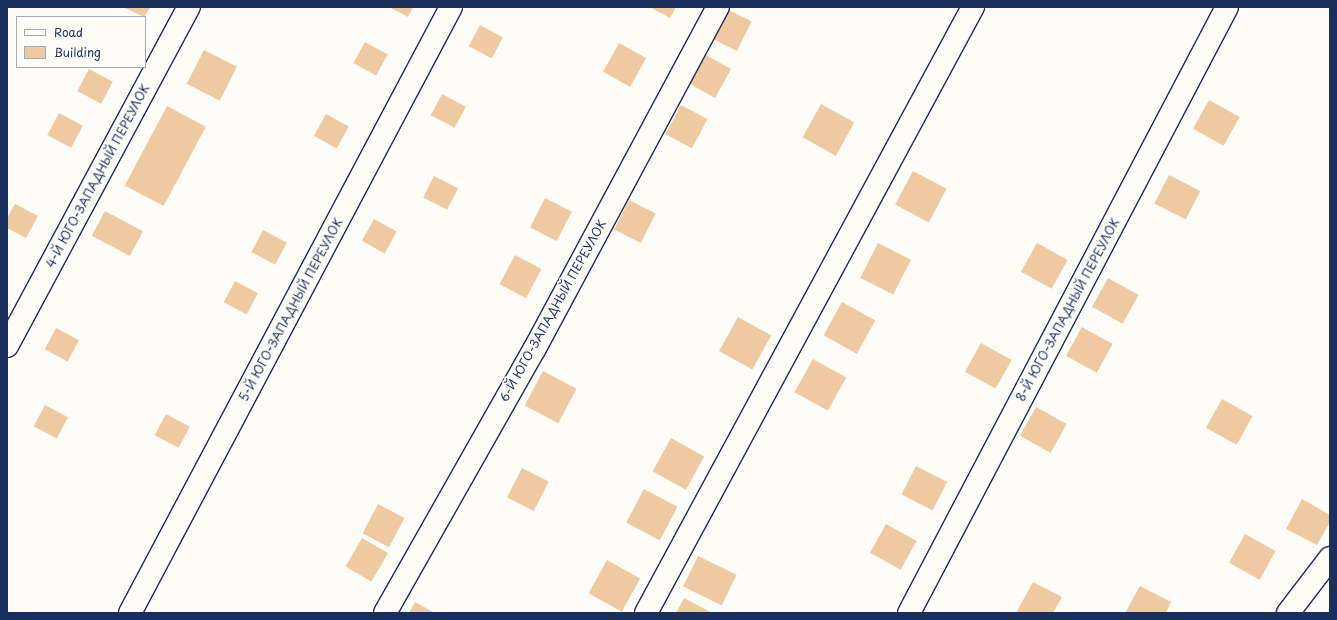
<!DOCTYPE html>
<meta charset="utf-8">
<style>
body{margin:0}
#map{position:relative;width:1337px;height:620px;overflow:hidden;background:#fdfcf7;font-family:"Playpen Sans",sans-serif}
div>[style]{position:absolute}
.building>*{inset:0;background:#efcaa0;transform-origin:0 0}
.roads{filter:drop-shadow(1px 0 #1b2f5e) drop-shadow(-1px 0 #1b2f5e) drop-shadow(0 1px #1b2f5e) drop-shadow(0 -1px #1b2f5e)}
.street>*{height:22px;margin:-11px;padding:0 11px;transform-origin:11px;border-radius:11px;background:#fdfcf7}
span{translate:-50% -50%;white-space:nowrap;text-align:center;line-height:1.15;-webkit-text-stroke:3.5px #fdfcf7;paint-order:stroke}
.street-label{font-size:12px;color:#1b2f5e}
.frame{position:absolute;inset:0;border:8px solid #1b2f5e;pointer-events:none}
.legend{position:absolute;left:16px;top:16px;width:130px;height:52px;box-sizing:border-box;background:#fdfcf7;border:1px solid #a3aaba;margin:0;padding:5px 7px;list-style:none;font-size:12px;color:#1b2f5e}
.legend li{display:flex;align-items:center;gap:8px;height:20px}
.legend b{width:20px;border:1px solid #a3aaba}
</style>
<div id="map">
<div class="building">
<div style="clip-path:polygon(123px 7px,150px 7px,144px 17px)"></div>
<div style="clip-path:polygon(389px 7px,413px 7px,408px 17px)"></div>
<div style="clip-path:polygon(650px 7px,676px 7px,670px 18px)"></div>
<div style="left:725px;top:8px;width:30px;height:33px;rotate:27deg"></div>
<div style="left:480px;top:25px;width:26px;height:24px;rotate:28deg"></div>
<div style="left:365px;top:42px;width:26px;height:24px;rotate:29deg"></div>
<div style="left:619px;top:43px;width:31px;height:33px;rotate:29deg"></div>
<div style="left:204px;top:50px;width:37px;height:38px;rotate:27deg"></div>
<div style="left:704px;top:54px;width:31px;height:33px;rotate:29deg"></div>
<div style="left:89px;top:69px;width:27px;height:25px;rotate:28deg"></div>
<div style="left:442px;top:94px;width:27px;height:24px;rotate:28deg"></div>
<div style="left:1209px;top:100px;width:35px;height:33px;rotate:29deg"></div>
<div style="left:821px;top:104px;width:38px;height:38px;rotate:29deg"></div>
<div style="left:681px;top:105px;width:30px;height:33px;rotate:28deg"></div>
<div style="left:167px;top:106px;width:44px;height:90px;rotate:28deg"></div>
<div style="left:59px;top:113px;width:27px;height:25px;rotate:28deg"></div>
<div style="left:326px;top:114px;width:26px;height:25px;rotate:29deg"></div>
<div style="left:913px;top:171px;width:38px;height:38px;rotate:28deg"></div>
<div style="left:1169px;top:175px;width:35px;height:32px;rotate:27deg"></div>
<div style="left:434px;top:176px;width:27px;height:24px;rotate:27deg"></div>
<div style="left:545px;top:198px;width:30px;height:33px;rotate:27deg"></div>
<div style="left:629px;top:200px;width:30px;height:33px;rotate:27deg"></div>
<div style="clip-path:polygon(15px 204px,38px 216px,26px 238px,7px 228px,7px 218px)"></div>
<div style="left:105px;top:211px;width:43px;height:28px;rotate:28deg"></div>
<div style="left:374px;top:219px;width:26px;height:25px;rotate:29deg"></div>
<div style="left:263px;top:230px;width:27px;height:25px;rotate:28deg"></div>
<div style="left:878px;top:243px;width:37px;height:39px;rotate:27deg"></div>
<div style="left:1037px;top:243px;width:35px;height:33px;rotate:29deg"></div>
<div style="left:515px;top:255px;width:30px;height:33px;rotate:28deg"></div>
<div style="left:1108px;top:278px;width:35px;height:33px;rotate:29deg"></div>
<div style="left:235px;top:281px;width:26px;height:24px;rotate:28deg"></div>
<div style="left:842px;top:302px;width:38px;height:38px;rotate:29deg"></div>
<div style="left:738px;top:317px;width:38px;height:39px;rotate:29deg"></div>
<div style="left:1082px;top:327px;width:35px;height:33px;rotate:29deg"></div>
<div style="left:56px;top:328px;width:26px;height:24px;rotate:28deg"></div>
<div style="left:981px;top:343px;width:35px;height:33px;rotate:29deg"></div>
<div style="left:813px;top:359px;width:38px;height:38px;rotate:29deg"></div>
<div style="left:543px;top:371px;width:38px;height:39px;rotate:28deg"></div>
<div style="left:1222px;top:399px;width:35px;height:33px;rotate:29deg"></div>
<div style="left:45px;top:405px;width:26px;height:24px;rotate:28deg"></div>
<div style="left:1036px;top:407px;width:35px;height:33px;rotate:29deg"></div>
<div style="left:166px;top:414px;width:27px;height:24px;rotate:28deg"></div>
<div style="left:671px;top:438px;width:38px;height:38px;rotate:29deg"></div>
<div style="left:916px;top:466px;width:35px;height:32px;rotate:27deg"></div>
<div style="left:522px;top:468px;width:30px;height:33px;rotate:27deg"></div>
<div style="left:644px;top:489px;width:38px;height:38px;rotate:28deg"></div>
<div style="clip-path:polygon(1302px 499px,1330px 515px,1330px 522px,1317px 545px,1286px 529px)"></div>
<div style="left:378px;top:504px;width:30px;height:33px;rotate:28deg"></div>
<div style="left:886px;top:524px;width:35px;height:33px;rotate:29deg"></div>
<div style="left:1245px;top:534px;width:35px;height:33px;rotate:29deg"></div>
<div style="left:362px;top:538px;width:30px;height:33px;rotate:30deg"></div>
<div style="left:698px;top:556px;width:43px;height:34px;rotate:26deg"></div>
<div style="left:607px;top:560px;width:38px;height:38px;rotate:29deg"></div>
<div style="clip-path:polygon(1033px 582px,1062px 597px,1053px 613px,1016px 613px)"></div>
<div style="clip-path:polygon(1140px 586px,1171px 602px,1166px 613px,1125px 613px)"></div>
<div style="clip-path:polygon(684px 598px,712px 613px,676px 613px)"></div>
<div style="clip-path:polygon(415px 602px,435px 613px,409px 613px)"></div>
</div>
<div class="roads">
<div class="street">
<div style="left:7px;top:346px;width:385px;rotate:-61.8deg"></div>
<div style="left:130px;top:613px;width:686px;rotate:-62.09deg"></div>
<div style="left:385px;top:613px;width:302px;rotate:-60.5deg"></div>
<div style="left:534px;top:350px;width:389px;rotate:-61.8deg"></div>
<div style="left:646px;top:613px;width:689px;rotate:-61.65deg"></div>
<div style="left:909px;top:613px;width:684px;rotate:-62.31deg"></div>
<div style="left:1288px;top:613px;width:69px;rotate:-52.6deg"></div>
</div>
</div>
<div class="street-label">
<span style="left:98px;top:176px;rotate:-62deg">4-Й ЮГО-ЗАПАДНЫЙ ПЕРЕУЛОК</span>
<span style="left:291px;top:310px;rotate:-62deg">5-Й ЮГО-ЗАПАДНЫЙ ПЕРЕУЛОК</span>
<span style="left:1068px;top:310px;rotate:-62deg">8-Й ЮГО-ЗАПАДНЫЙ ПЕРЕУЛОК</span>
<span style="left:553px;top:311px;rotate:-61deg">6-Й ЮГО-ЗАПАДНЫЙ ПЕРЕУЛОК</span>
</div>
<div class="frame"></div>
<ul class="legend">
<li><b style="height:5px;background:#fdfcf7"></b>Road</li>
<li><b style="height:11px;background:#efcaa0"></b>Building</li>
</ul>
</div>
